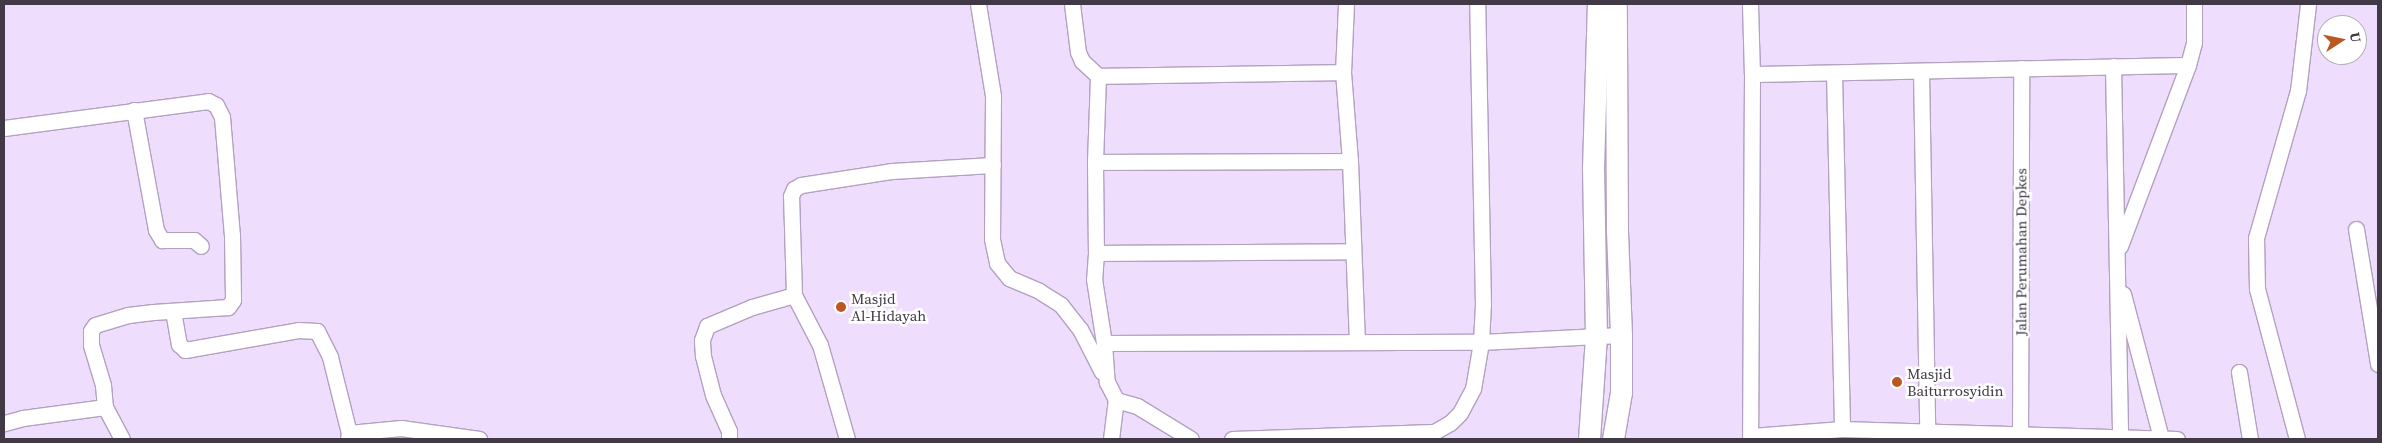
<!DOCTYPE html>
<style>
body{margin:0}
#map{position:relative;width:2382px;height:443px;overflow:hidden;background:#efddfd;font-family:"Source Serif 4",serif}
div>[style]{position:absolute}
.roads{filter:drop-shadow(1px 0 #b2a1bf) drop-shadow(-1px 0 #b2a1bf) drop-shadow(0 1px #b2a1bf) drop-shadow(0 -1px #b2a1bf)}
.street>*{height:15px;margin:-7.5px;padding:0 7.5px;transform-origin:7.5px;border-radius:7.5px;background:#fff}
.secondary>*{height:21px;margin:-10.5px;padding:0 10.5px;transform-origin:10.5px;border-radius:10.5px;background:#fff}
.dots>*{width:14px;height:14px;translate:-50% -50%;box-sizing:border-box;border:2px solid #fff;border-radius:50%}
span{translate:-50% -50%;white-space:nowrap;text-align:center;line-height:1.15;-webkit-text-stroke:5px #fff;paint-order:stroke}
.street-label{font-size:15px;color:#413a46}
.poi-label{font-size:15px;color:#413a46}
.left{translate:0 -50%;text-align:left}
.frame{position:absolute;inset:0;border:5px solid #413a46;pointer-events:none}
.north{position:absolute;left:2317px;top:15px;width:50px;height:50px;box-sizing:border-box;background:#fff;border:1px solid #b3b0b5;border-radius:50%;rotate:79deg;font-size:14px;font-weight:700;line-height:20px;text-align:center;color:#413a46}
.north::after{content:'';display:block;margin:auto;width:18px;height:22px;background:#bb5821;clip-path:polygon(50% 0,100% 100%,50% 72%,0 100%)}
</style>
<div id="map">
<div class="roads">
<div class="street">
<div style="left:978px;top:4px;width:93px;rotate:80.7deg"></div>
<div style="left:993px;top:96px;width:143px;rotate:90.4deg"></div>
<div style="left:992px;top:239px;width:25px;rotate:78deg"></div>
<div style="left:997px;top:263px;width:19px;rotate:51deg"></div>
<div style="left:1009px;top:278px;width:33px;rotate:23deg"></div>
<div style="left:1039px;top:291px;width:26px;rotate:32deg"></div>
<div style="left:1061px;top:305px;width:31px;rotate:52deg"></div>
<div style="left:1080px;top:329px;width:48px;rotate:62.9deg"></div>
<div style="left:1072px;top:4px;width:48px;rotate:82.9deg"></div>
<div style="left:1078px;top:52px;width:10px;rotate:66deg"></div>
<div style="left:1082px;top:61px;width:22px;rotate:43deg"></div>
<div style="left:1098px;top:76px;width:86px;rotate:92deg"></div>
<div style="left:1095px;top:162px;width:91px;rotate:89.4deg"></div>
<div style="left:1096px;top:253px;width:26px;rotate:94deg"></div>
<div style="left:1094px;top:279px;width:65px;rotate:81.1deg"></div>
<div style="left:1104px;top:343px;width:39px;rotate:86deg"></div>
<div style="left:1107px;top:382px;width:20px;rotate:63deg"></div>
<div style="left:1116px;top:400px;width:22px;rotate:16deg"></div>
<div style="left:1137px;top:406px;width:63px;rotate:31.4deg"></div>
<div style="left:1346px;top:4px;width:68px;rotate:92.5deg"></div>
<div style="left:1343px;top:72px;width:89px;rotate:85.5deg"></div>
<div style="left:1350px;top:161px;width:181px;rotate:87.8deg"></div>
<div style="left:1750px;top:4px;width:70px;rotate:88.4deg"></div>
<div style="left:1752px;top:74px;width:365px;rotate:90.3deg"></div>
<div style="left:2113px;top:66px;width:370px;rotate:88.9deg"></div>
<div style="left:1921px;top:71px;width:360px;rotate:89deg"></div>
<div style="left:1834px;top:73px;width:356px;rotate:88.7deg"></div>
<div style="left:1752px;top:74px;width:436px;rotate:-1.2deg"></div>
<div style="left:1098px;top:76px;width:245px;rotate:-0.9deg"></div>
<div style="left:134px;top:110px;width:122px;rotate:79.6deg"></div>
<div style="left:156px;top:230px;width:12px;rotate:59deg"></div>
<div style="left:162px;top:240px;width:32px"></div>
<div style="left:194px;top:240px;width:9px;rotate:41deg"></div>
<div style="left:4px;top:128px;width:206px;rotate:-7.5deg"></div>
<div style="left:208px;top:101px;width:9px;rotate:27deg"></div>
<div style="left:216px;top:105px;width:13px;rotate:63deg"></div>
<div style="left:222px;top:117px;width:118px;rotate:85.2deg"></div>
<div style="left:232px;top:235px;width:65px;rotate:89.1deg"></div>
<div style="left:233px;top:300px;width:9px;rotate:126deg"></div>
<div style="left:228px;top:307px;width:75px;rotate:176.2deg"></div>
<div style="left:153px;top:312px;width:25px;rotate:173deg"></div>
<div style="left:128px;top:315px;width:34px;rotate:163deg"></div>
<div style="left:95px;top:325px;width:7px;rotate:124deg"></div>
<div style="left:91px;top:331px;width:14px;rotate:90deg"></div>
<div style="left:91px;top:345px;width:42px;rotate:73.3deg"></div>
<div style="left:103px;top:385px;width:22px;rotate:85deg"></div>
<div style="left:105px;top:407px;width:83px;rotate:172.4deg"></div>
<div style="left:23px;top:418px;width:20px;rotate:165deg"></div>
<div style="left:1095px;top:162px;width:255px;rotate:-0.2deg"></div>
<div style="left:2356px;top:229px;width:137px;rotate:80.7deg"></div>
<div style="left:2120px;top:246px;width:193px;rotate:-69.4deg"></div>
<div style="left:2188px;top:65px;width:24px;rotate:-75deg"></div>
<div style="left:2194px;top:42px;width:38px;rotate:-90deg"></div>
<div style="left:1096px;top:253px;width:257px;rotate:-0.4deg"></div>
<div style="left:2123px;top:294px;width:149px;rotate:75.2deg"></div>
<div style="left:173px;top:311px;width:34px;rotate:80deg"></div>
<div style="left:179px;top:344px;width:8px;rotate:45deg"></div>
<div style="left:185px;top:350px;width:115px;rotate:-10deg"></div>
<div style="left:298px;top:330px;width:19px;rotate:3deg"></div>
<div style="left:317px;top:331px;width:29px;rotate:63deg"></div>
<div style="left:330px;top:357px;width:78px;rotate:76deg"></div>
<div style="left:1104px;top:343px;width:377px;rotate:-0.2deg"></div>
<div style="left:1481px;top:342px;width:140px;rotate:-2.9deg"></div>
<div style="left:2239px;top:372px;width:68px;rotate:80.7deg"></div>
<div style="left:105px;top:407px;width:36px;rotate:62deg"></div>
<div style="left:1751px;top:436px;width:91px;rotate:-4.4deg"></div>
<div style="left:1842px;top:429px;width:335px;rotate:1.7deg"></div>
<div style="left:2020px;top:436px;width:368px;rotate:-89.8deg"></div>
<div style="left:348px;top:439px;width:6px;rotate:-81deg"></div>
<div style="left:349px;top:433px;width:52px;rotate:-5.5deg"></div>
<div style="left:401px;top:428px;width:79px;rotate:8deg"></div>
<div style="left:729px;top:439px;width:8px;rotate:-90deg"></div>
<div style="left:729px;top:431px;width:39px;rotate:-114deg"></div>
<div style="left:713px;top:395px;width:40px;rotate:-104.4deg"></div>
<div style="left:703px;top:356px;width:16px;rotate:-94deg"></div>
<div style="left:702px;top:340px;width:15px;rotate:-70deg"></div>
<div style="left:707px;top:326px;width:49px;rotate:-22.9deg"></div>
<div style="left:752px;top:307px;width:44px;rotate:-15.9deg"></div>
<div style="left:847px;top:439px;width:98px;rotate:-106deg"></div>
<div style="left:820px;top:345px;width:56px;rotate:-117.5deg"></div>
<div style="left:794px;top:295px;width:99px;rotate:-91.7deg"></div>
<div style="left:791px;top:196px;width:8px;rotate:-67deg"></div>
<div style="left:794px;top:189px;width:8px;rotate:-30deg"></div>
<div style="left:801px;top:185px;width:91px;rotate:-8.8deg"></div>
<div style="left:891px;top:171px;width:102px;rotate:-3.4deg"></div>
<div style="left:1111px;top:439px;width:39px;rotate:-83deg"></div>
<div style="left:1232px;top:439px;width:200px;rotate:-2deg"></div>
<div style="left:1422px;top:439px;width:32px;rotate:-30deg"></div>
<div style="left:1450px;top:423px;width:14px;rotate:-45deg"></div>
<div style="left:1460px;top:413px;width:27px;rotate:-62deg"></div>
<div style="left:1473px;top:389px;width:48px;rotate:-80.3deg"></div>
<div style="left:1481px;top:342px;width:37px;rotate:-87deg"></div>
<div style="left:1483px;top:305px;width:301px;rotate:-91.1deg"></div>
<div style="left:2297px;top:439px;width:155px;rotate:-104.9deg"></div>
<div style="left:2257px;top:289px;width:51px;rotate:-91.1deg"></div>
<div style="left:2256px;top:238px;width:153px;rotate:-74.1deg"></div>
<div style="left:2298px;top:91px;width:88px;rotate:-83.4deg"></div>
</div>
<div class="secondary">
<div style="left:1589px;top:439px;width:102px;rotate:-86.1deg"></div>
<div style="left:1596px;top:337px;width:168px;rotate:-91deg"></div>
<div style="left:1593px;top:169px;width:165px;rotate:-88.3deg"></div>
<div style="left:1613px;top:439px;width:48px;rotate:-80.3deg"></div>
<div style="left:1621px;top:392px;width:57px;rotate:-90deg"></div>
<div style="left:1621px;top:335px;width:106px;rotate:-92.2deg"></div>
<div style="left:1617px;top:229px;width:225px;rotate:-90.3deg"></div>
</div>
</div>
<div class="dots">
<div style="left:841px;top:307px;background:#bb5821"></div>
<div style="left:1897px;top:382px;background:#bb5821"></div>
</div>
<div class="street-label">
<span style="left:2021px;top:252px;rotate:-90deg">Jalan Perumahan Depkes</span>
</div>
<div class="poi-label">
<span class="left" style="left:851px;top:307px">Masjid<br>Al-Hidayah</span>
<span class="left" style="left:1907px;top:382px">Masjid<br>Baiturrosyidin</span>
</div>
<div class="frame"></div>
<div class="north">U</div>
</div>
